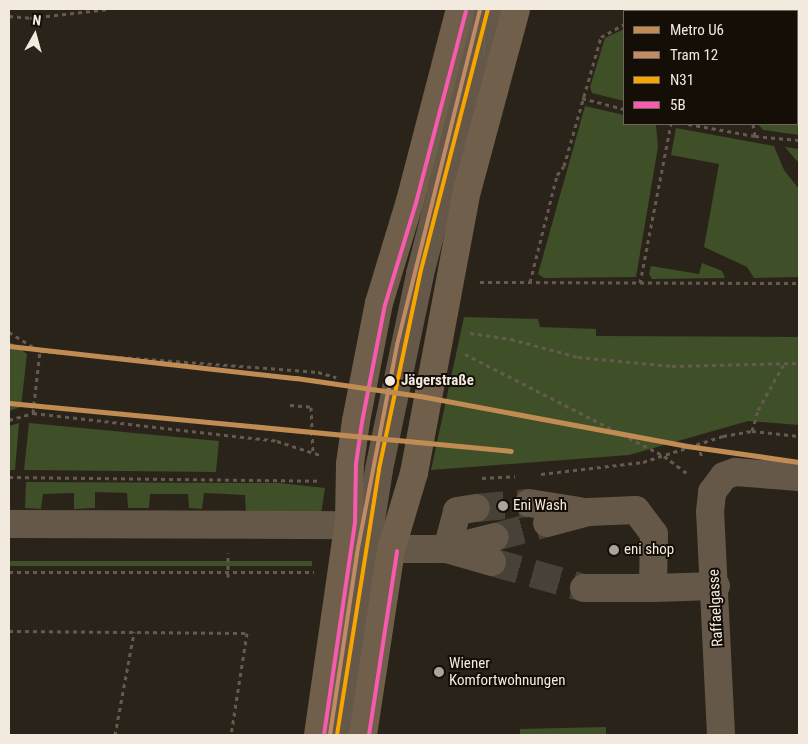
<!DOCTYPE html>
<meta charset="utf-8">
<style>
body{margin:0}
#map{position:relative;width:808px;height:744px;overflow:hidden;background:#2a2319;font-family:"Roboto Condensed",sans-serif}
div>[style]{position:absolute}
.green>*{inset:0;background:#3f4f28;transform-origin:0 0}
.minor-tunnel>*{height:28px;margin-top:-14px;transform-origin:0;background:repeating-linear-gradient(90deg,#484137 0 28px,transparent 0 42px)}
.path>*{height:3px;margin-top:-1.5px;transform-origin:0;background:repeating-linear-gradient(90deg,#645a50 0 4px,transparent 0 8px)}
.minor>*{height:28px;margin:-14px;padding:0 14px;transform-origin:14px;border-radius:14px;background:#665849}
.major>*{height:28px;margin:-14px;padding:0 14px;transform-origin:14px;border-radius:14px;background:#705f4b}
.tram>*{height:1px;margin:-0.5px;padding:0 0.5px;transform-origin:0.5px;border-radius:0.5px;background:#6b6257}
.bus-1>*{height:4px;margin:-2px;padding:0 2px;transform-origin:2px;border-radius:2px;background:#f7a600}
.bus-2>*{height:4px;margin:-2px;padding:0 2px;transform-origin:2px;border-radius:2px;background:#f75aaf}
.tram-1>*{height:4px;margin:-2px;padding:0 2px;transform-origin:2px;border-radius:2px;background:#c18c65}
.metro-1>*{height:5px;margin:-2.5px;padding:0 2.5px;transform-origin:2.5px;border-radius:2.5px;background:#c08c54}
.dots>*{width:14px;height:14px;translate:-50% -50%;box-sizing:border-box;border:2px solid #140e07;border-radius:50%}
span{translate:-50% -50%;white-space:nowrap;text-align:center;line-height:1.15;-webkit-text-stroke:4px #140e07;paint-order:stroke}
.stop-label{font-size:15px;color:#f2eadf;font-weight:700}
.left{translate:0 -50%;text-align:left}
.poi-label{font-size:15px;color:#f2eadf}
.street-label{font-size:15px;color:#f2eadf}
.frame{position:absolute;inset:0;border:10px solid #f2eadf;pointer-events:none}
.legend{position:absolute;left:623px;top:10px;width:175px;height:115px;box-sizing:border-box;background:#140e07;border:1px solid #6d665d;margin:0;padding:6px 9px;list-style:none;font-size:15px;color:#f2eadf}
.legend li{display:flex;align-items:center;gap:10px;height:25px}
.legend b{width:25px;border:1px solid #6d665d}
.north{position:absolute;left:10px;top:10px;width:50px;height:50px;-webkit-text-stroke:4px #140e07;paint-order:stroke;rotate:7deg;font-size:14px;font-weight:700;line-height:20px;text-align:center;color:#f2eadf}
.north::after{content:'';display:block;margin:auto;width:18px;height:22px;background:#f2eadf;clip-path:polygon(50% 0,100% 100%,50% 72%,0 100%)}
</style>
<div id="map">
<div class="green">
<div style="clip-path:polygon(663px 9px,795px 9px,658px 11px)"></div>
<div style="clip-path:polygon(799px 14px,799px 135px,763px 130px,758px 124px,797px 124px)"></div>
<div style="clip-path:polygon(624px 29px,624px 101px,592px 93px,590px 87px,605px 38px)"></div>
<div style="clip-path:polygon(585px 106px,624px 115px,624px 124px,656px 124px,658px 147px,636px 277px,544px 278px,538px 274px)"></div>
<div style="clip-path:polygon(676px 128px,774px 146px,784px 170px,799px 189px,799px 277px,754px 278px,747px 267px,704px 247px,719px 164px,671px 155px)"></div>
<div style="clip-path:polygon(785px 147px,799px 149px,799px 162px,796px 160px)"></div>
<div style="clip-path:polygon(702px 263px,722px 271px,725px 278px,652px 279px,649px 274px,651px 266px,699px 274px)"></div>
<div style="clip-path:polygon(464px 317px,538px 319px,540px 327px,596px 329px,596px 336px,799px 337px,799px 425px,748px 421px,629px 455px,431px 470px)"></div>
<div style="clip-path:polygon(9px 341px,27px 354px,21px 407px,9px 411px)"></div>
<div style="clip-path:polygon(19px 423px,15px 470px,9px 470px,9px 426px)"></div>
<div style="clip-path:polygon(29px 423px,219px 441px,216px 472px,24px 470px)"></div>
<div style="clip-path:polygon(26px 482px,279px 483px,325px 488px,321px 515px,246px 514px,245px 495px,204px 493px,202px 509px,189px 508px,188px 494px,150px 494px,149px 508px,128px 508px,127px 493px,95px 492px,95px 508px,74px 509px,74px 493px,43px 494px,41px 509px,25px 508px)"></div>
<div style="left:9px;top:561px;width:303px;height:5px"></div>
<div style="clip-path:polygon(606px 727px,606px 735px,520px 735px,520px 729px)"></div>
</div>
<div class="minor-tunnel">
<div style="left:476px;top:508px;width:53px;rotate:-5.4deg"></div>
<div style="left:495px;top:537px;width:54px;rotate:-15.1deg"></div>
<div style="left:492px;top:562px;width:96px;rotate:15.8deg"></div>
</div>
<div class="path">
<div style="left:648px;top:11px;width:4px;rotate:-27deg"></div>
<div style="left:797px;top:12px;width:3px;rotate:-45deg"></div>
<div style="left:9px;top:16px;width:21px;rotate:5deg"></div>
<div style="left:30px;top:18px;width:79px;rotate:-6.6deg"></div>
<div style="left:582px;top:98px;width:43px;rotate:14.7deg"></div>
<div style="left:688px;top:124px;width:68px;rotate:10.2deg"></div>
<div style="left:755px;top:136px;width:44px;rotate:5.2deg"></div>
<div style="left:753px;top:124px;width:12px;rotate:81deg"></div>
<div style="left:480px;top:282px;width:319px;rotate:0.2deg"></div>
<div style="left:530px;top:282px;width:110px;rotate:-75.8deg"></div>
<div style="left:557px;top:175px;width:11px;rotate:-52deg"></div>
<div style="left:564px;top:166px;width:134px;rotate:-74deg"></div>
<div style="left:601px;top:37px;width:26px;rotate:-29deg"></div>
<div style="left:640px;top:283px;width:162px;rotate:-79deg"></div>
<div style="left:9px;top:332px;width:36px;rotate:32deg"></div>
<div style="left:40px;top:351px;width:279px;rotate:4.3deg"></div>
<div style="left:318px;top:372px;width:19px;rotate:16deg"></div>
<div style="left:470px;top:333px;width:41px;rotate:8.3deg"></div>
<div style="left:511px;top:339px;width:69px;rotate:15deg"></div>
<div style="left:578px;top:357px;width:94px;rotate:5.5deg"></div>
<div style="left:672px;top:366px;width:127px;rotate:-1.4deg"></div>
<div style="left:465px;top:354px;width:224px;rotate:27.1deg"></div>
<div style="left:664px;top:456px;width:30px;rotate:37deg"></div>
<div style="left:290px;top:405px;width:21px;rotate:5deg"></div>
<div style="left:311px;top:407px;width:46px;rotate:87.5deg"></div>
<div style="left:33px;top:413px;width:62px;rotate:-83.6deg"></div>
<div style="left:9px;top:420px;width:25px;rotate:-16deg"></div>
<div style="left:33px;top:413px;width:246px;rotate:6.5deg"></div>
<div style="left:277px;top:441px;width:48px;rotate:18.1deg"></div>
<div style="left:752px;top:431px;width:22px;rotate:-74deg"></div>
<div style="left:758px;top:410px;width:55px;rotate:-60.6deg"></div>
<div style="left:698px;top:444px;width:15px;rotate:74deg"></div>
<div style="left:541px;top:474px;width:103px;rotate:-6.7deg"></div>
<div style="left:643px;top:462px;width:84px;rotate:-18deg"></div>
<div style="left:723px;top:436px;width:29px;rotate:-10deg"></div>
<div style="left:752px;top:431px;width:47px;rotate:6.1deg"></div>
<div style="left:9px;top:477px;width:312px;rotate:0.7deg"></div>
<div style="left:482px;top:478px;width:33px;rotate:-3deg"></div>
<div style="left:9px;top:572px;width:305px"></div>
<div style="left:228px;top:577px;width:24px;rotate:-90deg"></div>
<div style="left:9px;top:631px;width:238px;rotate:0.5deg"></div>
<div style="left:247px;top:633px;width:103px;rotate:98.9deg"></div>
<div style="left:115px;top:735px;width:105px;rotate:-79.5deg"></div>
</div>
<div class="minor">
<div style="left:529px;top:503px;width:51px;rotate:9.1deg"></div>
<div style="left:547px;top:523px;width:42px;rotate:-15deg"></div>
<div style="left:588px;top:512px;width:48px;rotate:-2.4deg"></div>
<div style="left:636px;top:510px;width:30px;rotate:53deg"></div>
<div style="left:654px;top:534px;width:54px;rotate:91.1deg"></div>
<div style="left:653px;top:588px;width:69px;rotate:180deg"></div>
<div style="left:9px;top:524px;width:339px;rotate:0.2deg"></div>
<div style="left:369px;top:549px;width:78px"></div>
<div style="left:447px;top:549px;width:39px;rotate:-75deg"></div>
<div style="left:457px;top:511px;width:19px;rotate:-9deg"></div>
<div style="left:492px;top:562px;width:47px;rotate:-163.9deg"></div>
<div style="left:447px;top:549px;width:49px;rotate:-14deg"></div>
<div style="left:653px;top:588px;width:63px;rotate:-1.8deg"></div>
<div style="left:337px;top:735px;width:269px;rotate:-81deg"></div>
<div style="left:379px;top:469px;width:199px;rotate:-78.1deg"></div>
<div style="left:420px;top:274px;width:274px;rotate:-75.6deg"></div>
<div style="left:721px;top:735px;width:223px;rotate:-92.8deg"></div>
<div style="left:710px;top:512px;width:20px;rotate:-84deg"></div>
<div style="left:712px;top:492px;width:20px;rotate:-53deg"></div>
<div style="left:724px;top:476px;width:12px;rotate:-20deg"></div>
<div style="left:735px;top:472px;width:64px;rotate:4.5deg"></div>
</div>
<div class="major">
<div style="left:318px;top:735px;width:216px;rotate:-81.8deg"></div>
<div style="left:349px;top:521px;width:57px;rotate:-89deg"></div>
<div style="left:350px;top:464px;width:43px;rotate:-82.1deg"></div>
<div style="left:356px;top:421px;width:120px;rotate:-79deg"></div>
<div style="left:379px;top:303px;width:107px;rotate:-73.1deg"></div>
<div style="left:410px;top:201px;width:198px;rotate:-75.4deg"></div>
<div style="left:363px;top:735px;width:187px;rotate:-81.4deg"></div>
<div style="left:391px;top:550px;width:80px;rotate:-73.4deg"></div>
<div style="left:414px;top:473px;width:287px;rotate:-79.4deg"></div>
<div style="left:467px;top:191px;width:188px;rotate:-74.9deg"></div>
</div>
<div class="tram">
<div style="left:470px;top:51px;width:42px;rotate:-87.3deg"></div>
<div style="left:483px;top:55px;width:46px;rotate:-86.3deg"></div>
</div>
<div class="bus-1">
<div style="left:337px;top:735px;width:269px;rotate:-81deg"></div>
<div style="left:379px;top:469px;width:199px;rotate:-78.1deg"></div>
<div style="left:420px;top:274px;width:274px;rotate:-75.6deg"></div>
</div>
<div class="bus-2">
<div style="left:324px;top:735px;width:215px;rotate:-81.7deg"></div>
<div style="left:355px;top:522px;width:58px;rotate:-89deg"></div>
<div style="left:356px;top:464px;width:42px;rotate:-81.9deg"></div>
<div style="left:362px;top:422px;width:119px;rotate:-78.9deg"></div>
<div style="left:385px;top:305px;width:107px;rotate:-73.1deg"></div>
<div style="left:416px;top:203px;width:198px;rotate:-75.4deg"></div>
<div style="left:369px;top:735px;width:186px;rotate:-81.3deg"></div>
</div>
<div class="tram-1">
<div style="left:330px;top:735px;width:189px;rotate:-81.5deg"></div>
<div style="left:358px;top:548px;width:207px;rotate:-79.1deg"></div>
<div style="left:397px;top:345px;width:346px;rotate:-76.1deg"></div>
</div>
<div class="metro-1">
<div style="left:9px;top:346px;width:289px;rotate:6.4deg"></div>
<div style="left:296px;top:378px;width:125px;rotate:8.3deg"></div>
<div style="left:420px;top:396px;width:272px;rotate:10.6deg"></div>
<div style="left:687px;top:446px;width:113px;rotate:8.1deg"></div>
<div style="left:9px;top:403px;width:504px;rotate:5.46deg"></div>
</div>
<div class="dots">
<div style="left:390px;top:381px;background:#f2eadf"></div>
<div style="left:503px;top:506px;background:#aca49a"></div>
<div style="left:614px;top:550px;background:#aca49a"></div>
<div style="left:439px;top:672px;background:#aca49a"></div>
</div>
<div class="stop-label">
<span class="left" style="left:401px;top:381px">Jägerstraße</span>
</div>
<div class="poi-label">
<span class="left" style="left:513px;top:506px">Eni Wash</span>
<span class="left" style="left:624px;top:550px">eni shop</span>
<span class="left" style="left:449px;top:672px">Wiener<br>Komfortwohnungen</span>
</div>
<div class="street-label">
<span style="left:716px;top:608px;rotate:-93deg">Raffaelgasse</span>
</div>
<div class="frame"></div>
<ul class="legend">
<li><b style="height:6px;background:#c08c54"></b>Metro U6</li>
<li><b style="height:6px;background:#c18c65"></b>Tram 12</li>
<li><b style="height:6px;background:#f7a600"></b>N31</li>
<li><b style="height:6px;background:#f75aaf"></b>5B</li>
</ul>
<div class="north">N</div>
</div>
